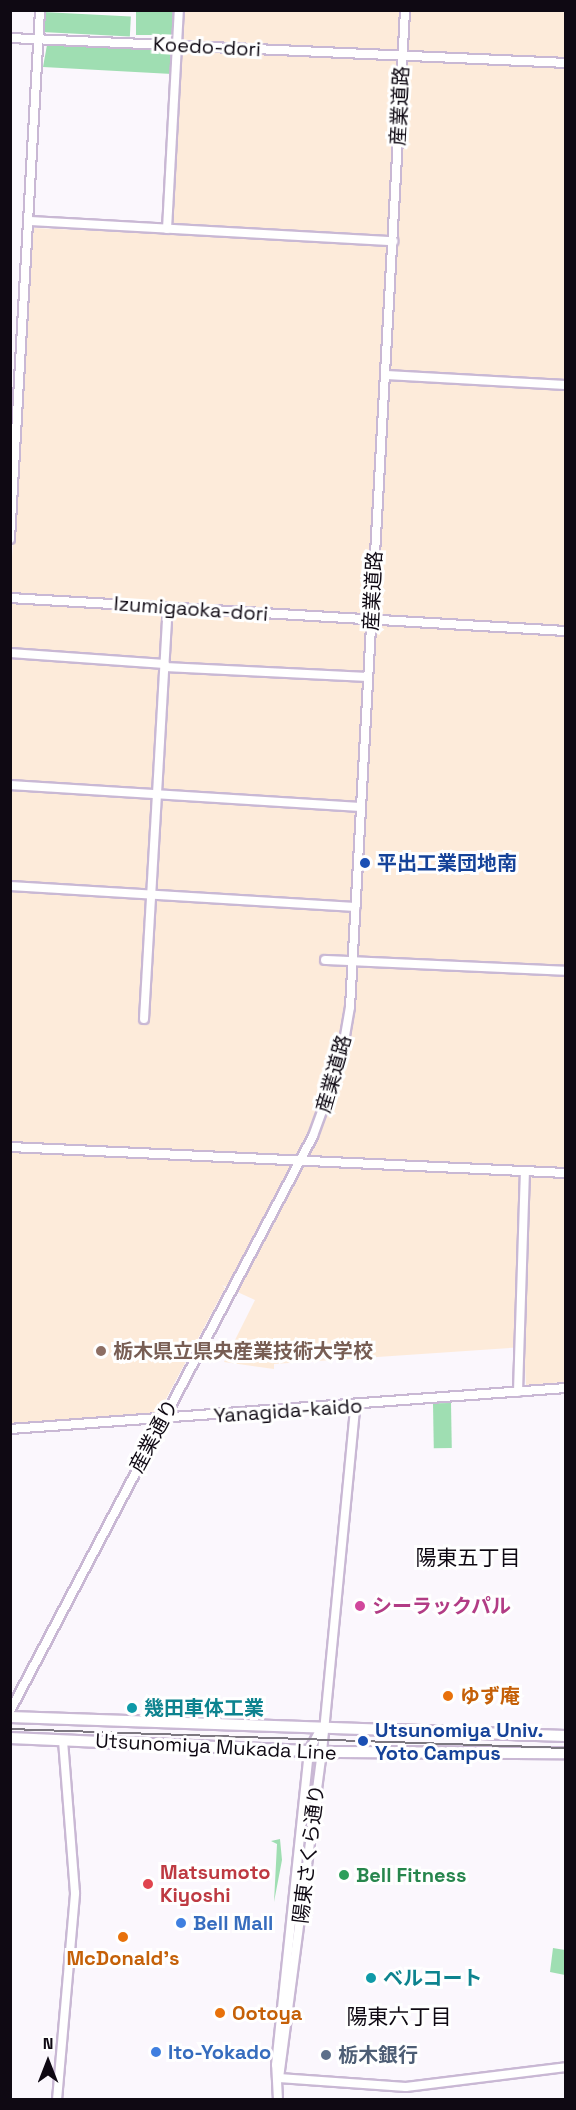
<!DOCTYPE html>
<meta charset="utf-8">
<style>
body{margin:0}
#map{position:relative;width:576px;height:2110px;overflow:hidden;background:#fbf7fd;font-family:"Space Grotesk","Noto Sans JP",sans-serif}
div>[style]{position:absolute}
.industrial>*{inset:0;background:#fdebda}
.green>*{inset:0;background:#9fdeb2;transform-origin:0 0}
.roads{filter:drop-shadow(2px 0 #c9b8d4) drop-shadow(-2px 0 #c9b8d4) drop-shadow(0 2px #c9b8d4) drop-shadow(0 -2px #c9b8d4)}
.tertiary>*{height:8px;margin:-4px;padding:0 4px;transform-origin:4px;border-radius:4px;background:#fff}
.primary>*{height:10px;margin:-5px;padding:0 5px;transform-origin:5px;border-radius:5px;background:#fff}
.tram>*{height:1.5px;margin:-0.75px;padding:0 0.75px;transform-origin:0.75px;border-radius:0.75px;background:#7d7881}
.dots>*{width:16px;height:16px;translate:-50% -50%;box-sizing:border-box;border:3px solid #fff;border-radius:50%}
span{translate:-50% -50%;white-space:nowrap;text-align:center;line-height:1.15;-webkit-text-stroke:6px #fff;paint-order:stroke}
.street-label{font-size:20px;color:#0f0913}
.transit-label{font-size:20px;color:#164399;font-weight:700}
.left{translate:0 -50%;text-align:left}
.education-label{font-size:20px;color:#785e54;font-weight:700}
.hotel-label{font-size:20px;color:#b23c85;font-weight:700}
.food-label{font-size:20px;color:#c56008;font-weight:700}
.culture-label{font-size:20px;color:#0d838f;font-weight:700}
.health-label{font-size:20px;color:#be3a42;font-weight:700}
.leisure-label{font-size:20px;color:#27864d;font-weight:700}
.shop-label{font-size:20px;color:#366cbe;font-weight:700}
.service-label{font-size:20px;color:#4e5e75;font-weight:700}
.neighbourhood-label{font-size:21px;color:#0f0913}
.frame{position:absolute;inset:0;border:12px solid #0f0913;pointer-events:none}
.north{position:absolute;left:18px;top:2032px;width:60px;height:60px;-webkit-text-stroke:4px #fff;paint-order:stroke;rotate:0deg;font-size:16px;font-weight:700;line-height:24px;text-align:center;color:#0f0913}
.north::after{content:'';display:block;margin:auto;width:21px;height:27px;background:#0f0913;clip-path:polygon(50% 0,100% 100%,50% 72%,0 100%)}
</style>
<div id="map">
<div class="industrial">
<div style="clip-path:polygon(183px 11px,565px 11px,565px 1382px,526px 1385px,524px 1347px,274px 1364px,274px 1369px,224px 1362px,255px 1300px,222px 1285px,225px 1288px,158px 1414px,11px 1424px,10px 589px,33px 228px,171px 234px)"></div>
</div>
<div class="green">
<div style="left:136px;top:11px;width:39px;height:24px"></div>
<div style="left:43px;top:12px;width:88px;height:20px;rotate:3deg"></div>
<div style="clip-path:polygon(47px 45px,166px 50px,172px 57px,172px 74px,43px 67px)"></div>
<div style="left:451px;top:1403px;width:45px;height:18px;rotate:89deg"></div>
<div style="clip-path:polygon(280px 1839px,282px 1860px,274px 1902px,277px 1844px,271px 1841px)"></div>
<div style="clip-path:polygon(553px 1948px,565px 1950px,565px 1975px,550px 1972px)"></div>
</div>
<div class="roads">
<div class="tertiary">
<div style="left:10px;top:38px;width:557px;rotate:2.57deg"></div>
<div style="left:30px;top:221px;width:364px;rotate:3.2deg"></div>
<div style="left:167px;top:229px;width:219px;rotate:-86.9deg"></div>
<div style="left:386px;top:375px;width:180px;rotate:3.2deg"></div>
<div style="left:10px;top:539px;width:530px;rotate:-86.75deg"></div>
<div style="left:10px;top:598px;width:557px;rotate:3.4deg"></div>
<div style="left:10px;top:653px;width:155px;rotate:4.1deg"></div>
<div style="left:165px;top:667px;width:203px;rotate:2.8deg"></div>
<div style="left:10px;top:785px;width:351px;rotate:3.6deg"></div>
<div style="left:10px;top:886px;width:346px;rotate:3.5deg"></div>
<div style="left:325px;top:960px;width:241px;rotate:2.6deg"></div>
<div style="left:144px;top:1019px;width:412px;rotate:-86.7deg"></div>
<div style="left:10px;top:1147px;width:557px;rotate:2.68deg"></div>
<div style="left:518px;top:1392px;width:221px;rotate:-88.2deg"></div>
<div style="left:10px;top:1429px;width:558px;rotate:-4.22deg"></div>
<div style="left:10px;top:1711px;width:650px;rotate:-62.21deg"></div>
<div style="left:313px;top:1136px;width:82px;rotate:-70deg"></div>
<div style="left:341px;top:1059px;width:53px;rotate:-80.2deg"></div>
<div style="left:350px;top:1007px;width:999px;rotate:-86.84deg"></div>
<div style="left:279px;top:2078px;width:329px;rotate:-82.5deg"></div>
<div style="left:322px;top:1752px;width:347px;rotate:-84.5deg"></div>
<div style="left:279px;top:2078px;width:127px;rotate:4.1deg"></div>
<div style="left:406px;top:2087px;width:161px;rotate:-7.1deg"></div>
<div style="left:57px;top:2100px;width:208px;rotate:-85deg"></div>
<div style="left:75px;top:1893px;width:153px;rotate:-94.5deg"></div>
<div style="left:278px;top:2100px;width:35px;rotate:-93deg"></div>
<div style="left:276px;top:2065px;width:316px;rotate:-84deg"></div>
<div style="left:309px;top:1751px;width:24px;rotate:-62deg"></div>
</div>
<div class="primary">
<div style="left:10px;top:1717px;width:556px;rotate:1.96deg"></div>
<div style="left:10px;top:1738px;width:327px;rotate:2.5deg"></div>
<div style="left:337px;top:1752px;width:229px;rotate:0.3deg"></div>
</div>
</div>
<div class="tram">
<div style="left:10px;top:1729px;width:556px;rotate:1.96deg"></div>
</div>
<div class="dots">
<div style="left:365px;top:863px;background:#1a4fb4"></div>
<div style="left:101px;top:1351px;background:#8d6e63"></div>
<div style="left:360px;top:1606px;background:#d1479c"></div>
<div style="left:448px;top:1696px;background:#e8710a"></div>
<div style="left:132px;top:1708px;background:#0f9aa8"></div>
<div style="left:363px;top:1741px;background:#1a4fb4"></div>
<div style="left:344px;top:1875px;background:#2e9e5b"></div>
<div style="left:148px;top:1884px;background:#e0444e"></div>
<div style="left:181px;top:1923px;background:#3f7fe0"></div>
<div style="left:123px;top:1937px;background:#e8710a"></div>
<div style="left:371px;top:1978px;background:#0f9aa8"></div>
<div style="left:220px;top:2013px;background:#e8710a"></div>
<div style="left:156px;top:2052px;background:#3f7fe0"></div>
<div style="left:326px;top:2055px;background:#5c6f8a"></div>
</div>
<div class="street-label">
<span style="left:207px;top:47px;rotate:3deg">Koedo-dori</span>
<span style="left:400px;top:106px;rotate:-87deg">産業道路</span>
<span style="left:373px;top:591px;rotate:-87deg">産業道路</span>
<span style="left:191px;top:609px;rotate:4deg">Izumigaoka-dori</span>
<span style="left:334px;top:1074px;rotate:-74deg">産業道路</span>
<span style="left:288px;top:1411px;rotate:-4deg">Yanagida-kaido</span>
<span style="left:154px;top:1436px;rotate:-62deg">産業通り</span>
<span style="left:216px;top:1747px;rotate:3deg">Utsunomiya Mukada Line</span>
<span style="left:309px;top:1854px;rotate:-83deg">陽東さくら通り</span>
</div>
<div class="transit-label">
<span class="left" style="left:377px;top:863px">平出工業団地南</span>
<span class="left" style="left:375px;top:1742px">Utsunomiya Univ.<br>Yoto Campus</span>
</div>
<div class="education-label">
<span class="left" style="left:113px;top:1351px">栃木県立県央産業技術大学校</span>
</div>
<div class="hotel-label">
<span class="left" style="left:372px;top:1606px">シーラックパル</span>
</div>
<div class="food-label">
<span class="left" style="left:460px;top:1696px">ゆず庵</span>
<span style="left:123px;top:1958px">McDonald's</span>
<span class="left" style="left:232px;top:2013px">Ootoya</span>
</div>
<div class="culture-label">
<span class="left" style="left:144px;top:1708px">幾田車体工業</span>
<span class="left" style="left:383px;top:1978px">ベルコート</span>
</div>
<div class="health-label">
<span class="left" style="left:160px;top:1884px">Matsumoto<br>Kiyoshi</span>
</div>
<div class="leisure-label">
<span class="left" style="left:356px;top:1875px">Bell Fitness</span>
</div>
<div class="shop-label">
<span class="left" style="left:193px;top:1923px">Bell Mall</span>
<span class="left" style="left:168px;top:2052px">Ito-Yokado</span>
</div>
<div class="service-label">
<span class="left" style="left:338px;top:2055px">栃木銀行</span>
</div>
<div class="neighbourhood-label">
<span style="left:468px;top:1558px">陽東五丁目</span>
<span style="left:399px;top:2017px">陽東六丁目</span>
</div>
<div class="frame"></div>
<div class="north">N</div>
</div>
